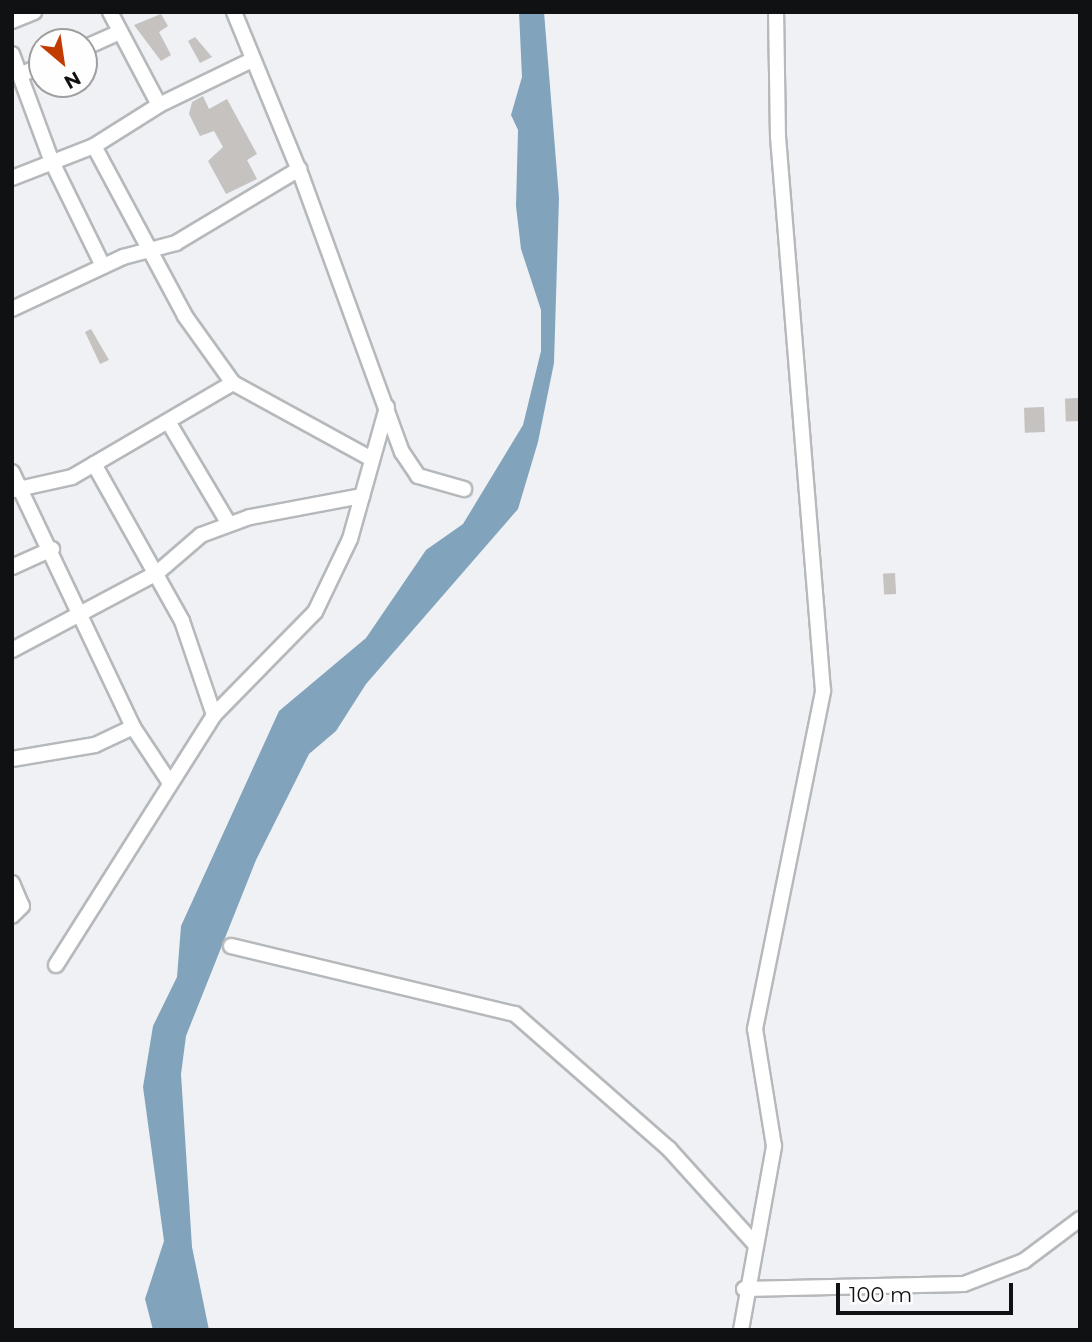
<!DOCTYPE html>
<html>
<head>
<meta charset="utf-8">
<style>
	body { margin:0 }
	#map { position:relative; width:1092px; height:1342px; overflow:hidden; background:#eff1f4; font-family:Montserrat,sans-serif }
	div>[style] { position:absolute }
	.water>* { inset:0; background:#82a3bc }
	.building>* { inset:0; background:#c5c2c0; transform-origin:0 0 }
	.roads { filter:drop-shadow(2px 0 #b6b9bb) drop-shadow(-2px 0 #b6b9bb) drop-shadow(0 2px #b6b9bb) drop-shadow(0 -2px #b6b9bb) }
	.minor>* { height:14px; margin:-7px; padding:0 7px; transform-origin:7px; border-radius:7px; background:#fff }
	span { translate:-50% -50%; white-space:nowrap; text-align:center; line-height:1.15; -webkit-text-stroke:5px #fefeff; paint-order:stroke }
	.frame { position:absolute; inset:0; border:14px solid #101112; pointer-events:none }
	.north { position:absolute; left:28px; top:28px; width:70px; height:70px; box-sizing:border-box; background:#fefeff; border:2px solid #9f9fa0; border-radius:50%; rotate:151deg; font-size:19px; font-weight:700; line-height:28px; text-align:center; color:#101112 }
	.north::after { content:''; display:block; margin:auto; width:24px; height:32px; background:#c23b00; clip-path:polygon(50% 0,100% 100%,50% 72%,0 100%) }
	.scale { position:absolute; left:836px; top:1283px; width:177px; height:32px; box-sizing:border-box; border:4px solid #101112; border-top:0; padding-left:9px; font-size:21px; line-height:24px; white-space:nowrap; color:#101112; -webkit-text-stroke:5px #fefeff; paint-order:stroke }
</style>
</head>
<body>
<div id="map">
	<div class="water">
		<i style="clip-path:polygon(519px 12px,544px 12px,559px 198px,554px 363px,538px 442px,518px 509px,366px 684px,336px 731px,309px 754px,256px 860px,186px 1036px,181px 1074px,192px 1247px,209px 1330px,153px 1330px,145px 1299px,164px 1241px,143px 1087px,153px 1026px,177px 977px,181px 926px,279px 711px,366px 638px,426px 550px,463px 524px,523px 425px,541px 351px,541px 310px,521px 249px,516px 206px,518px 130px,511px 115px,522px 77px)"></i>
	</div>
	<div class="building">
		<i style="clip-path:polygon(161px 14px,168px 26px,159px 32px,171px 55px,161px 61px,134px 25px)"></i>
		<i style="clip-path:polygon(195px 37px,212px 57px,200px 63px,188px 41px)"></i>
		<i style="clip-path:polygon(203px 96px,209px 109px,227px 99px,257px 154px,247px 160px,257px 179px,226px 194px,208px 161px,223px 147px,214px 131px,200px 136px,189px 114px,192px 102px)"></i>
		<i style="clip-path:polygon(91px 329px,109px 360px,100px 364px,85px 332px)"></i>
		<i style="left:1079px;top:398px;width:23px;height:14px;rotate:88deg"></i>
		<i style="left:1044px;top:407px;width:25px;height:20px;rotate:88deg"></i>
		<i style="left:895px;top:573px;width:21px;height:12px;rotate:87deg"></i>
	</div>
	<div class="roads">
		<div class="minor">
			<i style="left:110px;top:12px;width:105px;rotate:62.2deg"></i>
			<i style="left:234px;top:12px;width:176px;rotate:67.7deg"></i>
			<i style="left:301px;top:175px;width:295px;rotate:70deg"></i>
			<i style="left:402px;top:452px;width:29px;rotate:56deg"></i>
			<i style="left:418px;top:476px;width:48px;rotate:15.8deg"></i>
			<i style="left:12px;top:21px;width:24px;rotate:-22deg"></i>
			<i style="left:84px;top:48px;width:39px;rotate:-24deg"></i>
			<i style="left:12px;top:54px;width:115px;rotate:69.7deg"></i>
			<i style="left:52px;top:162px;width:116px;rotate:63.9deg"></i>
			<i style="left:20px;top:75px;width:24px;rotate:-24deg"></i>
			<i style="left:94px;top:146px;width:193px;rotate:61.8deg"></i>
			<i style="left:185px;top:316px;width:82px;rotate:54.4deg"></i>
			<i style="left:233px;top:383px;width:156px;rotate:28.7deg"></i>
			<i style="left:12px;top:178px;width:88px;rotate:-21.3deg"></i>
			<i style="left:94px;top:146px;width:77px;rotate:-32.2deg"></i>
			<i style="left:159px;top:105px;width:103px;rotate:-25.8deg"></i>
			<i style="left:12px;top:309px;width:123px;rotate:-25.1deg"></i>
			<i style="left:123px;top:257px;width:55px;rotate:-14.8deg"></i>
			<i style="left:176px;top:243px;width:144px;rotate:-31deg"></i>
			<i style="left:169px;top:423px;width:117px;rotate:59.3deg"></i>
			<i style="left:94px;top:464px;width:180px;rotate:60.7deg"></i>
			<i style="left:182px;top:621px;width:99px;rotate:71.2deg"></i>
			<i style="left:12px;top:472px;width:282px;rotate:64.6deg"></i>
			<i style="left:133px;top:727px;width:67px;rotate:56.5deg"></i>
			<i style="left:14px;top:490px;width:59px;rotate:-12.6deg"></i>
			<i style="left:72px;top:477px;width:186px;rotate:-30.3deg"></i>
			<i style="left:12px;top:567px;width:44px;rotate:-24.2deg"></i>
			<i style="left:12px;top:650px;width:164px;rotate:-28deg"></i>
			<i style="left:157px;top:573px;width:58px;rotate:-40.8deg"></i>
			<i style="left:201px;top:535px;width:52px;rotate:-20.2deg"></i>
			<i style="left:250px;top:517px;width:114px;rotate:-10.6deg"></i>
			<i style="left:12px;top:759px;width:84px;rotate:-9.6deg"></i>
			<i style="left:95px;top:745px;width:42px;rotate:-25.3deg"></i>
			<i style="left:12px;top:883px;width:25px;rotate:67deg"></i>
			<i style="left:22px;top:906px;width:14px;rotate:135deg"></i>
			<i style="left:231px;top:946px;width:292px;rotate:13.5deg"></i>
			<i style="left:515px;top:1014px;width:205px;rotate:41.2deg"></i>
			<i style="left:669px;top:1149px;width:127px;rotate:47.9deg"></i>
			<i style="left:56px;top:965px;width:296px;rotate:-57.7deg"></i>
			<i style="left:214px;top:715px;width:144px;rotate:-45.6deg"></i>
			<i style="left:315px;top:612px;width:81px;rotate:-64.4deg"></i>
			<i style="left:350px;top:539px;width:137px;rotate:-74.3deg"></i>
			<i style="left:744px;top:1289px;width:220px;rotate:-1.3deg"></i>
			<i style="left:964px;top:1284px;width:64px;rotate:-21deg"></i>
			<i style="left:1024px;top:1261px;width:70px;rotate:-36.9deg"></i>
			<i style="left:741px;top:1330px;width:187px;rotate:-79.8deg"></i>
			<i style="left:774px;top:1146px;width:119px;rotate:-99.2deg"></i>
			<i style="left:755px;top:1029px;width:345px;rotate:-78.6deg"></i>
			<i style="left:823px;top:691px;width:556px;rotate:-94.64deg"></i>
			<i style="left:778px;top:137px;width:125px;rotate:-90.9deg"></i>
		</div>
	</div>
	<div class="frame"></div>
	<div class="north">N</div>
	<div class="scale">100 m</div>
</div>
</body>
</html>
